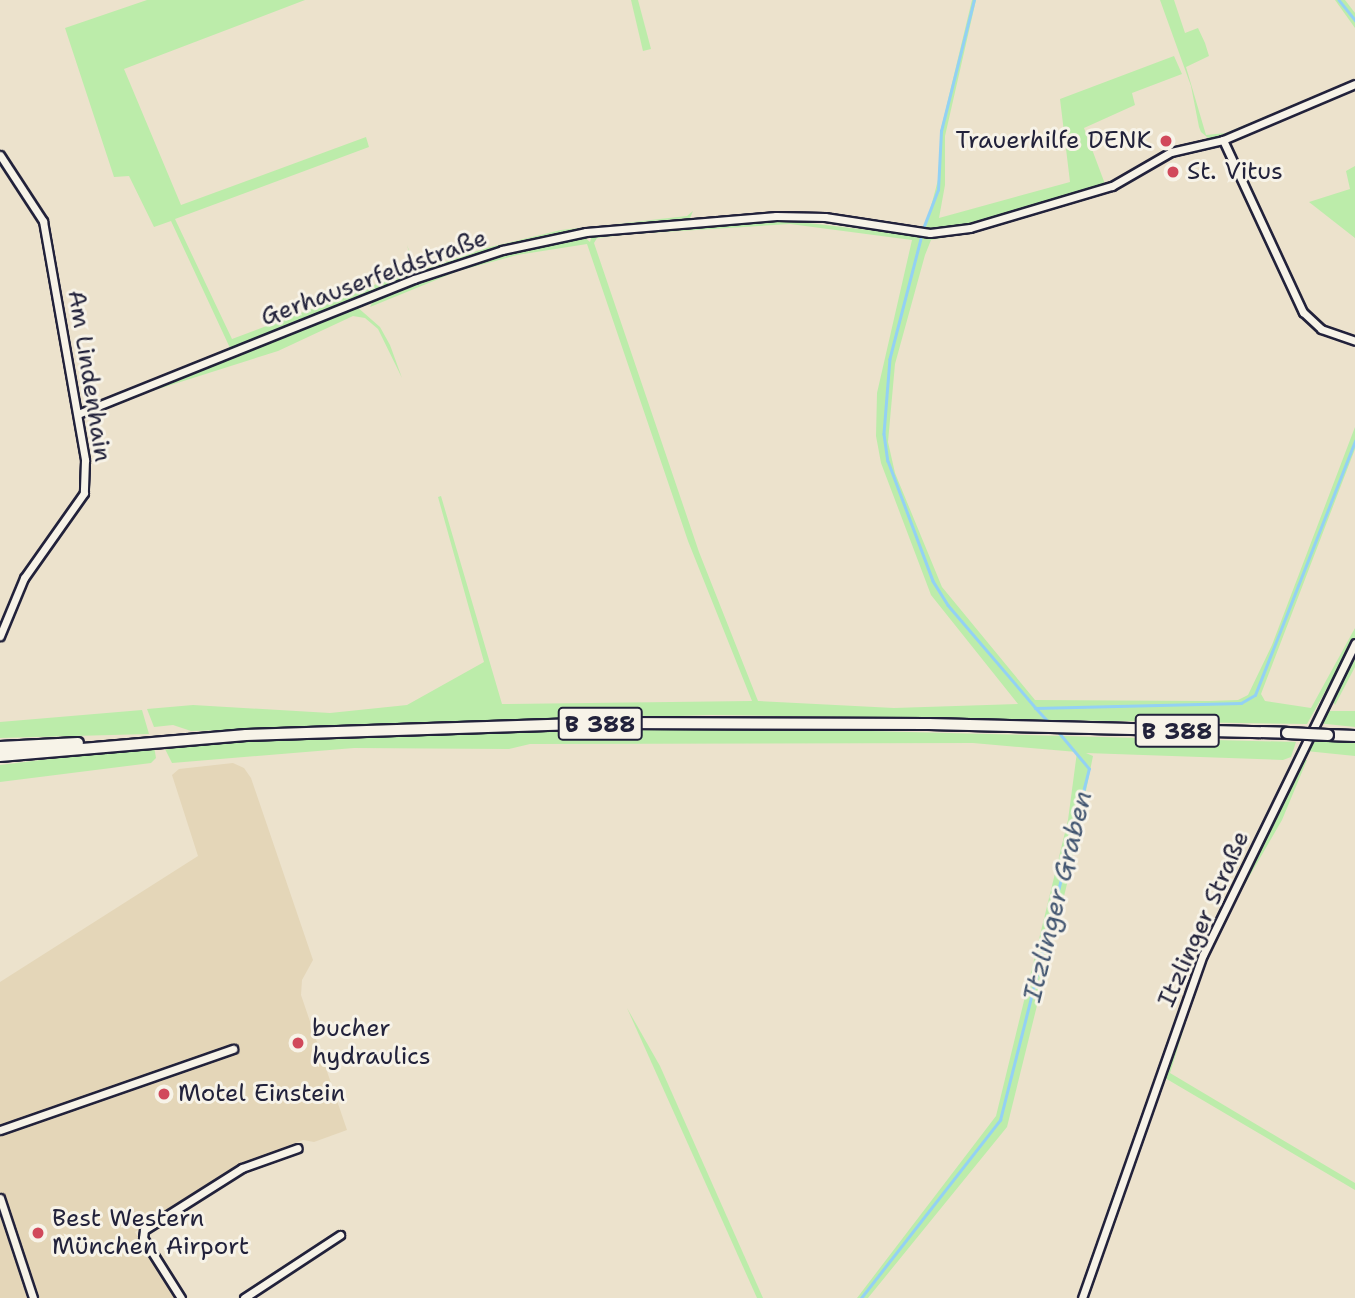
<!DOCTYPE html>
<html>
<head>
<meta charset="utf-8">
<style>
	body { margin:0 }
	#map { position:relative; width:1355px; height:1298px; overflow:hidden; background:#ece2cc; font-family:"Shantell Sans",sans-serif }
	div>[style] { position:absolute }
	.built>* { inset:0; background:#e4d6b8 }
	.green>* { inset:0; background:#bcecaa }
	.stream>* { height:2.5px; margin:-1.25px; padding:0 1.25px; transform-origin:1.25px; border-radius:1.25px; background:#93d1f4 }
	.roads { filter:drop-shadow(2px 0 #22223b) drop-shadow(-2px 0 #22223b) drop-shadow(0 2px #22223b) drop-shadow(0 -2px #22223b) }
	.minor>* { height:7px; margin:-3.5px; padding:0 3.5px; transform-origin:3.5px; border-radius:3.5px; background:#f7f3e8 }
	.primary>* { height:10px; margin:-5px; padding:0 5px; transform-origin:5px; border-radius:5px; background:#f7f3e8 }
	.bridges { filter:drop-shadow(2px 0 #22223b) drop-shadow(-2px 0 #22223b) drop-shadow(0 2px #22223b) drop-shadow(0 -2px #22223b) }
	.primary-bridge>* { height:10px; margin:-5px; padding:0 5px; transform-origin:5px; border-radius:5px; background:#f7f3e8 }
	.dots>* { width:19px; height:19px; translate:-50% -50%; box-sizing:border-box; border:4px solid #f7f3e8; border-radius:50% }
	span { translate:-50% -50%; white-space:nowrap; text-align:center; line-height:1.15; -webkit-text-stroke:6px #f7f3e8; paint-order:stroke }
	.shield-label span { padding:2px 5px; background:#f7f3e8; border:2px solid; border-radius:5px; -webkit-text-stroke-width:0 }
	.shield-label { font-size:23px; color:#22223b; font-weight:700 }
	.poi-label { font-size:24px; color:#22223b }
	.right { translate:-100% -50%; text-align:right }
	.left { translate:0 -50%; text-align:left }
	.street-label { font-size:24px; color:#22223b }
	.water-label { font-size:26px; color:#445772; font-style:italic }
</style>
</head>
<body>
<div id="map">
	<div class="built">
		<i style="clip-path:polygon(233px 763px,244px 768px,251px 778px,313px 960px,302px 980px,301px 995px,347px 1130px,314px 1142px,303px 1140px,242px 1164px,135px 1232px,175px 1298px,0 1298px,0 982px,198px 856px,172px 775px,179px 769px)"></i>
	</div>
	<div class="green">
		<i style="clip-path:polygon(147px 0,305px 0,124px 69px,181px 205px,366px 137px,369px 147px,175px 219px,232px 339px,406px 273px,407px 260px,408px 278px,230px 348px,171px 221px,154px 227px,129px 176px,114px 177px,65px 28px)"></i>
		<i style="clip-path:polygon(631px 0,638px 0,651px 49px,643px 51px)"></i>
		<i style="clip-path:polygon(972px 0,976px 0,945px 136px,945px 185px,939px 218px,1070px 182px,1060px 99px,1174px 56px,1182px 74px,1132px 93px,1135px 105px,1084px 128px,1105px 184px,972px 224px,925px 229px,938px 180px,941px 129px)"></i>
		<i style="clip-path:polygon(1160px 0,1174px 0,1185px 33px,1198px 28px,1205px 43px,1209px 56px,1186px 67px,1206px 135px,1226px 133px,1355px 79px,1255px 123px,1210px 139px,1208px 138px,1201px 132px,1199px 127px,1191px 86px)"></i>
		<i style="clip-path:polygon(1335px 0,1345px 0,1355px 13px,1355px 28px)"></i>
		<i style="clip-path:polygon(1355px 166px,1355px 238px,1309px 202px,1350px 189px,1346px 171px)"></i>
		<i style="clip-path:polygon(693px 211px,690px 218px,604px 225px,531px 239px,415px 274px,407px 245px,417px 272px,486px 248px,561px 230px,687px 216px)"></i>
		<i style="clip-path:polygon(evenodd,783px 220px,919px 236px,958px 235px,931px 240px,925px 255px,895px 364px,888px 442px,895px 473px,942px 587px,1035px 700px,1209px 701px,1238px 700px,1248px 695px,1272px 645px,1355px 427px,1355px 449px,1261px 694px,1265px 701px,1311px 708px,1355px 628px,1355px 638px,1307px 724px,711px 715px,191px 731px,173px 725px,154px 727px,147px 709px,193px 705px,330px 713px,407px 705px,484px 662px,438px 497px,441px 496px,502px 704px,752px 701px,688px 541px,587px 244px,517px 255px,458px 271px,370px 307px,374px 299px,439px 274px,546px 244px,584px 237px,590px 242px,592px 235px,614px 232px,783px 220px,790px 224px,912px 240px,877px 393px,876px 436px,881px 463px,931px 595px,1018px 704px,894px 708px,758px 701px,699px 552px,594px 243px,597px 238px,633px 234px,790px 224px)"></i>
		<i style="clip-path:polygon(356px 306px,380px 327px,390px 345px,402px 378px,378px 329px,365px 318px,353px 316px,278px 351px,111px 404px)"></i>
		<i style="clip-path:polygon(1355px 649px,1355px 667px,1335px 705px,1331px 697px)"></i>
		<i style="clip-path:polygon(142px 710px,149px 734px,0 738px,0 722px)"></i>
		<i style="clip-path:polygon(1324px 711px,1355px 711px,1355px 727px,1317px 723px)"></i>
		<i style="clip-path:polygon(713px 727px,1296px 742px,1291px 757px,1283px 760px,1086px 753px,1093px 756px,1068px 880px,1007px 1127px,868px 1298px,857px 1298px,996px 1116px,1068px 820px,1077px 752px,973px 743px,530px 744px,509px 749px,354px 748px,172px 763px,163px 745px,514px 730px)"></i>
		<i style="clip-path:polygon(1355px 741px,1355px 756px,1306px 751px,1309px 742px)"></i>
		<i style="clip-path:polygon(154px 746px,156px 758px,151px 763px,0 782px,0 765px)"></i>
		<i style="clip-path:polygon(1307px 760px,1282px 820px,1230px 910px,1201px 973px,1170px 1073px,1355px 1183px,1355px 1190px,1165px 1078px,1200px 971px,1217px 932px,1300px 761px)"></i>
		<i style="clip-path:polygon(627px 1008px,660px 1066px,763px 1298px,757px 1298px)"></i>
	</div>
	<div class="stream">
		<i style="left:1339px;top:0;width:26px;rotate:51deg"></i>
		<i style="left:924px;top:226px;width:39px;rotate:-69deg"></i>
		<i style="left:938px;top:190px;width:59px;rotate:-87.1deg"></i>
		<i style="left:941px;top:131px;width:135px;rotate:-75.9deg"></i>
		<i style="left:921px;top:239px;width:124px;rotate:104.5deg"></i>
		<i style="left:890px;top:359px;width:75px;rotate:94.6deg"></i>
		<i style="left:884px;top:434px;width:27px;rotate:82deg"></i>
		<i style="left:888px;top:461px;width:128px;rotate:69.4deg"></i>
		<i style="left:933px;top:581px;width:28px;rotate:58deg"></i>
		<i style="left:948px;top:605px;width:134px;rotate:49.5deg"></i>
		<i style="left:1048px;top:722px;width:19px;rotate:-133deg"></i>
		<i style="left:1035px;top:708px;width:206px;rotate:-1.4deg"></i>
		<i style="left:1241px;top:703px;width:16px;rotate:-30deg"></i>
		<i style="left:1255px;top:695px;width:273px;rotate:-68.5deg"></i>
		<i style="left:861px;top:1298px;width:226px;rotate:-52deg"></i>
		<i style="left:1000px;top:1120px;width:362px;rotate:-75.8deg"></i>
		<i style="left:1089px;top:769px;width:48px;rotate:-130deg"></i>
	</div>
	<div class="roads">
		<div class="minor">
			<i style="left:1223px;top:140px;width:190px;rotate:65.1deg"></i>
			<i style="left:1303px;top:312px;width:25px;rotate:43deg"></i>
			<i style="left:1321px;top:329px;width:36px;rotate:19deg"></i>
			<i style="left:0;top:155px;width:79px;rotate:56.9deg"></i>
			<i style="left:43px;top:221px;width:243px;rotate:80deg"></i>
			<i style="left:85px;top:460px;width:33px;rotate:92deg"></i>
			<i style="left:84px;top:493px;width:104px;rotate:125.2deg"></i>
			<i style="left:24px;top:578px;width:63px;rotate:112.5deg"></i>
			<i style="left:78px;top:414px;width:362px;rotate:-21.9deg"></i>
			<i style="left:414px;top:279px;width:93px;rotate:-18.2deg"></i>
			<i style="left:502px;top:250px;width:86px;rotate:-12.1deg"></i>
			<i style="left:586px;top:232px;width:191px;rotate:-4.8deg"></i>
			<i style="left:776px;top:216px;width:49px;rotate:1.2deg"></i>
			<i style="left:825px;top:217px;width:106px;rotate:8.7deg"></i>
			<i style="left:930px;top:233px;width:40px;rotate:-7.1deg"></i>
			<i style="left:970px;top:228px;width:148px;rotate:-16.5deg"></i>
			<i style="left:1112px;top:186px;width:68px;rotate:-30deg"></i>
			<i style="left:1171px;top:152px;width:53px;rotate:-13deg"></i>
			<i style="left:1223px;top:140px;width:143px;rotate:-23deg"></i>
			<i style="left:0;top:1130px;width:247px;rotate:-19.2deg"></i>
			<i style="left:0;top:1198px;width:105px;rotate:71.7deg"></i>
			<i style="left:181px;top:1298px;width:71px;rotate:-122.3deg"></i>
			<i style="left:143px;top:1238px;width:8px;rotate:-83deg"></i>
			<i style="left:144px;top:1230px;width:116px;rotate:-32.3deg"></i>
			<i style="left:242px;top:1168px;width:59px;rotate:-19.7deg"></i>
			<i style="left:244px;top:1298px;width:115px;rotate:-33.3deg"></i>
			<i style="left:1082px;top:1298px;width:364px;rotate:-70.6deg"></i>
			<i style="left:1203px;top:955px;width:347px;rotate:-64deg"></i>
		</div>
		<div class="primary">
			<i style="left:1328px;top:735px;width:27px;rotate:2deg"></i>
			<i style="left:0;top:747px;width:78px;rotate:-2.9deg"></i>
			<i style="left:0;top:756px;width:247px;rotate:-4.9deg"></i>
			<i style="left:246px;top:735px;width:370px;rotate:-1.9deg"></i>
			<i style="left:616px;top:723px;width:313px;rotate:0.2deg"></i>
			<i style="left:929px;top:724px;width:358px;rotate:1.4deg"></i>
		</div>
	</div>
	<div class="bridges">
		<div class="primary-bridge">
			<i style="left:1287px;top:733px;width:41px;rotate:2.8deg"></i>
		</div>
	</div>
	<div class="dots">
		<i style="left:1166px;top:141px;background:#d1495b"></i>
		<i style="left:1173px;top:172px;background:#d1495b"></i>
		<i style="left:298px;top:1043px;background:#d1495b"></i>
		<i style="left:164px;top:1094px;background:#d1495b"></i>
		<i style="left:38px;top:1233px;background:#d1495b"></i>
	</div>
	<div class="shield-label">
		<span style="left:600px;top:724px">B 388</span>
		<span style="left:1177px;top:731px">B 388</span>
	</div>
	<div class="poi-label">
		<span class="right" style="left:1152px;top:141px">Trauerhilfe DENK</span>
		<span class="left" style="left:1187px;top:172px">St. Vitus</span>
		<span class="left" style="left:312px;top:1043px">bucher<br>hydraulics</span>
		<span class="left" style="left:178px;top:1094px">Motel Einstein</span>
		<span class="left" style="left:52px;top:1233px">Best Western<br>München Airport</span>
	</div>
	<div class="street-label">
		<span style="left:374px;top:278px;rotate:-20deg">Gerhauserfeldstraße</span>
		<span style="left:89px;top:376px;rotate:81deg">Am Lindenhain</span>
		<span style="left:1204px;top:919px;rotate:-66deg">Itzlinger Straße</span>
	</div>
	<div class="water-label">
		<span style="left:1057px;top:896px;rotate:-76deg">Itzlinger Graben</span>
	</div>
</div>
</body>
</html>
